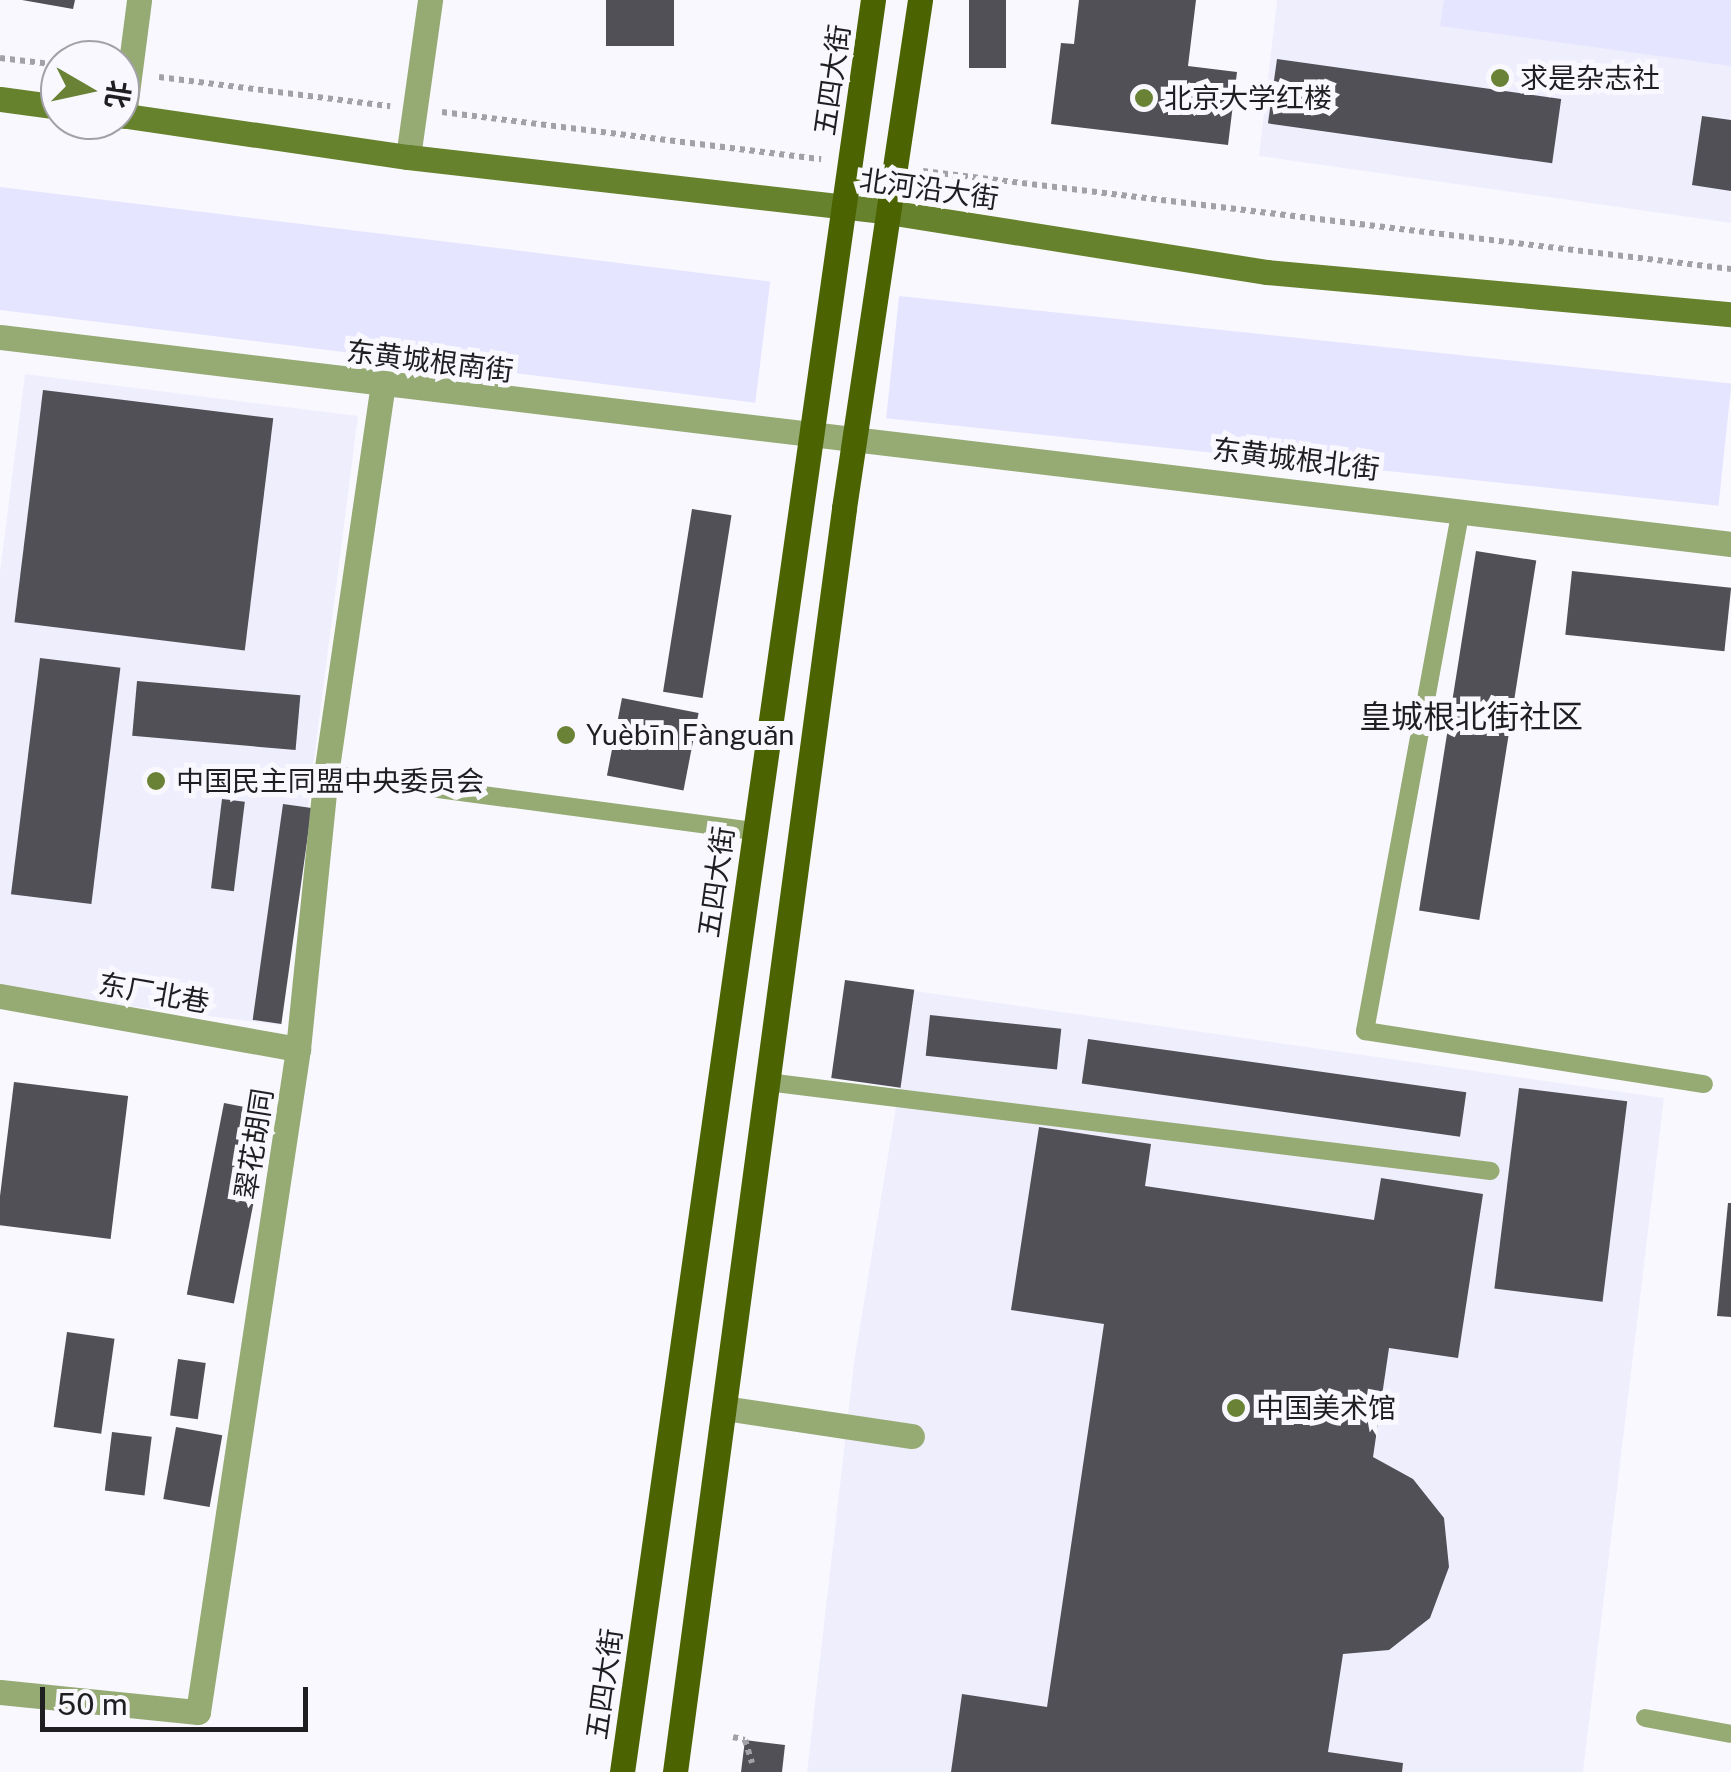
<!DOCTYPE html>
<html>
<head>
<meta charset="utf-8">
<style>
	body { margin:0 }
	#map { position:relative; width:1731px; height:1772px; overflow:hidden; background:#f9f8ff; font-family:"Public Sans","Noto Sans SC",sans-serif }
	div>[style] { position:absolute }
	.built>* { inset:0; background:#efeefd }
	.green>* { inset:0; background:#e6e5ff; transform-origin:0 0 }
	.building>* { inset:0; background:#515057; transform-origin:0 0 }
	.path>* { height:6px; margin-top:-3px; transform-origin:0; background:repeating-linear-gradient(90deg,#a2a1a7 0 5px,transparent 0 10px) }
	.lane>* { height:18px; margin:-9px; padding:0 9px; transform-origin:9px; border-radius:9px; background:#96aa74 }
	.street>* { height:25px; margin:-12.5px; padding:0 12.5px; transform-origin:12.5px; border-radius:12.5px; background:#96aa74 }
	.secondary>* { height:25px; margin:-12.5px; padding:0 12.5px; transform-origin:12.5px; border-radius:12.5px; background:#67822c }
	.primary>* { height:25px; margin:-12.5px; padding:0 12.5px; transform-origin:12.5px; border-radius:12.5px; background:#4b6300 }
	.dots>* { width:28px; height:28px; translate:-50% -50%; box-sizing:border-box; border:5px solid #f9f8ff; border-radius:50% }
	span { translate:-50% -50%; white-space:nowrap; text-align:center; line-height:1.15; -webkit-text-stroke:10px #f9f8ff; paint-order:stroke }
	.poi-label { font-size:28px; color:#1f1f22 }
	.left { translate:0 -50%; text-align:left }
	.street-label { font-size:28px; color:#1f1f22 }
	.quarter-label { font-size:32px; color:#1f1f22 }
	.north { position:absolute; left:40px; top:40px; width:100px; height:100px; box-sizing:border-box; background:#f9f8ff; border:2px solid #a2a1a7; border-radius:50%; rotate:99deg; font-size:28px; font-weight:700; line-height:40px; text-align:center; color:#1f1f22 }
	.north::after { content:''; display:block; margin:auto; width:35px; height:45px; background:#698235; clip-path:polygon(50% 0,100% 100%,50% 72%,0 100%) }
	.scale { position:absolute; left:40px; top:1687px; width:268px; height:45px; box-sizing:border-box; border:5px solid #1f1f22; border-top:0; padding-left:12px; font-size:30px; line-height:35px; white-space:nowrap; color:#1f1f22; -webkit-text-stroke:8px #f9f8ff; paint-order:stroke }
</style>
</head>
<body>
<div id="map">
	<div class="built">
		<i style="clip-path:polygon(1277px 0,1731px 0,1731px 223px,1259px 156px)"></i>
		<i style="clip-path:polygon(25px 374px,358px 416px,280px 1025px,0 990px,0 572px)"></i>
		<i style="clip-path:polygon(915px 991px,1664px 1098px,1583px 1772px,807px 1772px,854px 1363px)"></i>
	</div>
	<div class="green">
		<i style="clip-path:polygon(1444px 0,1731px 0,1731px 66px,1440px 26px)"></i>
		<i style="left:0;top:187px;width:776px;height:122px;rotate:7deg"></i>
		<i style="left:899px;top:296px;width:837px;height:123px;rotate:6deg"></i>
	</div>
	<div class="building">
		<i style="clip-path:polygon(22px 0,75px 0,73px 9px)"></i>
		<i style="left:606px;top:0;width:68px;height:46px"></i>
		<i style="left:969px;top:0;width:37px;height:68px"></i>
		<i style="clip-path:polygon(1079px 0,1196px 0,1188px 66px,1237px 72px,1228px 145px,1051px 124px,1061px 43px,1074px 44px)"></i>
		<i style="left:1277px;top:59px;width:287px;height:65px;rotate:8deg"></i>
		<i style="clip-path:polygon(1702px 116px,1731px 120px,1731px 191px,1692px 185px)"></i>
		<i style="left:43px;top:390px;width:232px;height:234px;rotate:7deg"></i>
		<i style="left:692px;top:509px;width:40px;height:185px;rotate:9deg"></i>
		<i style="left:1476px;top:551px;width:61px;height:364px;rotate:9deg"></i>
		<i style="left:1572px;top:571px;width:160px;height:64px;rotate:6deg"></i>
		<i style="left:40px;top:658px;width:81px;height:238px;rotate:7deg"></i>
		<i style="left:137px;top:681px;width:164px;height:55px;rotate:5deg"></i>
		<i style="left:622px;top:698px;width:78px;height:79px;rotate:11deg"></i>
		<i style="left:222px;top:799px;width:23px;height:90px;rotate:7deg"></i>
		<i style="left:283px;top:804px;width:29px;height:218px;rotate:8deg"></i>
		<i style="left:845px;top:980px;width:70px;height:99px;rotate:8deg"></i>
		<i style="left:930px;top:1015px;width:132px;height:41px;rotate:6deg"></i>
		<i style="left:1088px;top:1039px;width:382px;height:45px;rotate:8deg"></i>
		<i style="left:14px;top:1082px;width:115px;height:144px;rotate:7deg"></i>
		<i style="left:1519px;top:1088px;width:109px;height:202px;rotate:7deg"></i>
		<i style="left:224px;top:1103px;width:48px;height:195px;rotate:11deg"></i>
		<i style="clip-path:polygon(1039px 1127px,1151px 1144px,1145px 1186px,1374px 1220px,1381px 1178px,1483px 1194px,1458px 1358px,1389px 1348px,1373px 1457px,1413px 1479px,1444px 1518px,1449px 1567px,1430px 1618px,1389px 1650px,1343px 1654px,1328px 1752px,1403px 1763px,1402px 1772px,951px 1772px,962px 1694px,1047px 1707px,1104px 1324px,1011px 1310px)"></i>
		<i style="clip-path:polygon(1728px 1203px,1731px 1203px,1731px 1317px,1717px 1316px)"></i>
		<i style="left:67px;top:1332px;width:48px;height:96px;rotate:8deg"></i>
		<i style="left:178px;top:1359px;width:28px;height:57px;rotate:8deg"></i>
		<i style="left:176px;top:1427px;width:47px;height:73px;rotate:10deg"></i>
		<i style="left:112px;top:1432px;width:40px;height:59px;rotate:7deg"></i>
		<i style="clip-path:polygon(745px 1740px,785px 1745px,782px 1772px,741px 1772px)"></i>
	</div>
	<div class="path">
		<i style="left:0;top:58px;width:60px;rotate:6.7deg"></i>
		<i style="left:159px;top:77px;width:233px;rotate:7.2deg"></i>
		<i style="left:442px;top:112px;width:382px;rotate:7.1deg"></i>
		<i style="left:923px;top:171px;width:814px;rotate:6.92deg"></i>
		<i style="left:733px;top:1737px;width:12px;rotate:14deg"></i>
		<i style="left:745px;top:1740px;width:24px;rotate:73deg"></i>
	</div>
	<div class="lane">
		<i style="left:1461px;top:509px;width:531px;rotate:100.42deg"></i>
		<i style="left:1365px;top:1031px;width:343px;rotate:8.9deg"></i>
		<i style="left:326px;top:774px;width:431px;rotate:7.6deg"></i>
		<i style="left:767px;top:1082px;width:729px;rotate:7.01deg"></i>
		<i style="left:1645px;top:1718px;width:87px;rotate:10.5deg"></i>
	</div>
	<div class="street">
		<i style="left:124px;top:116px;width:117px;rotate:-82.6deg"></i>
		<i style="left:408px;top:157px;width:159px;rotate:-82deg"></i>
		<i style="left:0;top:337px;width:1743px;rotate:6.82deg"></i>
		<i style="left:0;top:996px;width:303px;rotate:10.1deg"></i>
		<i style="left:724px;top:1408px;width:190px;rotate:8.5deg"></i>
		<i style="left:0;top:1692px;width:199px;rotate:5.8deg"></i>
		<i style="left:198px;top:1712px;width:670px;rotate:-81.42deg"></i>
		<i style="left:298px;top:1049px;width:276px;rotate:-84.2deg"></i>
		<i style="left:326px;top:774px;width:393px;rotate:-81.7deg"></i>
	</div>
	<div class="secondary">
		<i style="left:0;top:99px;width:61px;rotate:7.6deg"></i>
		<i style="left:120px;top:115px;width:291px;rotate:8.3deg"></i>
		<i style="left:408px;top:157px;width:483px;rotate:6.5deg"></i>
		<i style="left:888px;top:212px;width:384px;rotate:9deg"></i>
		<i style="left:1267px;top:272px;width:466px;rotate:5.2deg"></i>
	</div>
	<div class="primary">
		<i style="left:622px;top:1772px;width:1790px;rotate:-81.94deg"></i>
		<i style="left:675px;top:1772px;width:1275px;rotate:-82.38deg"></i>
		<i style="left:844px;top:508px;width:514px;rotate:-81.49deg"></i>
	</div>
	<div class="dots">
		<i style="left:1500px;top:78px;background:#698235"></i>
		<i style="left:1144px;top:98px;background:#698235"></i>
		<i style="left:566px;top:735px;background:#698235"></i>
		<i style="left:156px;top:781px;background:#698235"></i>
		<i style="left:1236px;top:1408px;background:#698235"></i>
	</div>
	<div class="poi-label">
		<span class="left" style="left:1520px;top:78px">求是杂志社</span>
		<span class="left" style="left:1164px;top:98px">北京大学红楼</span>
		<span class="left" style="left:586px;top:735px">Yuèbīn Fànguǎn</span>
		<span class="left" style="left:176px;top:781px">中国民主同盟中央委员会</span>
		<span class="left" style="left:1256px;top:1408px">中国美术馆</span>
	</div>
	<div class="street-label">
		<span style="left:832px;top:80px;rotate:-82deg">五四大街</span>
		<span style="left:929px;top:189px;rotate:8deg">北河沿大街</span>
		<span style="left:430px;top:361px;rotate:7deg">东黄城根南街</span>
		<span style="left:1296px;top:459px;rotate:7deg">东黄城根北街</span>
		<span style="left:716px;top:882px;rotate:-82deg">五四大街</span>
		<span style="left:154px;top:993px;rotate:10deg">东厂北巷</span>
		<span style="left:254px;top:1144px;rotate:-81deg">翠花胡同</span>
		<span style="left:604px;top:1684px;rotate:-82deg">五四大街</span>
	</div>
	<div class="quarter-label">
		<span style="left:1471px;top:717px">皇城根北街社区</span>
	</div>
	<div class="north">北</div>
	<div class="scale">50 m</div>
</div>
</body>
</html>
